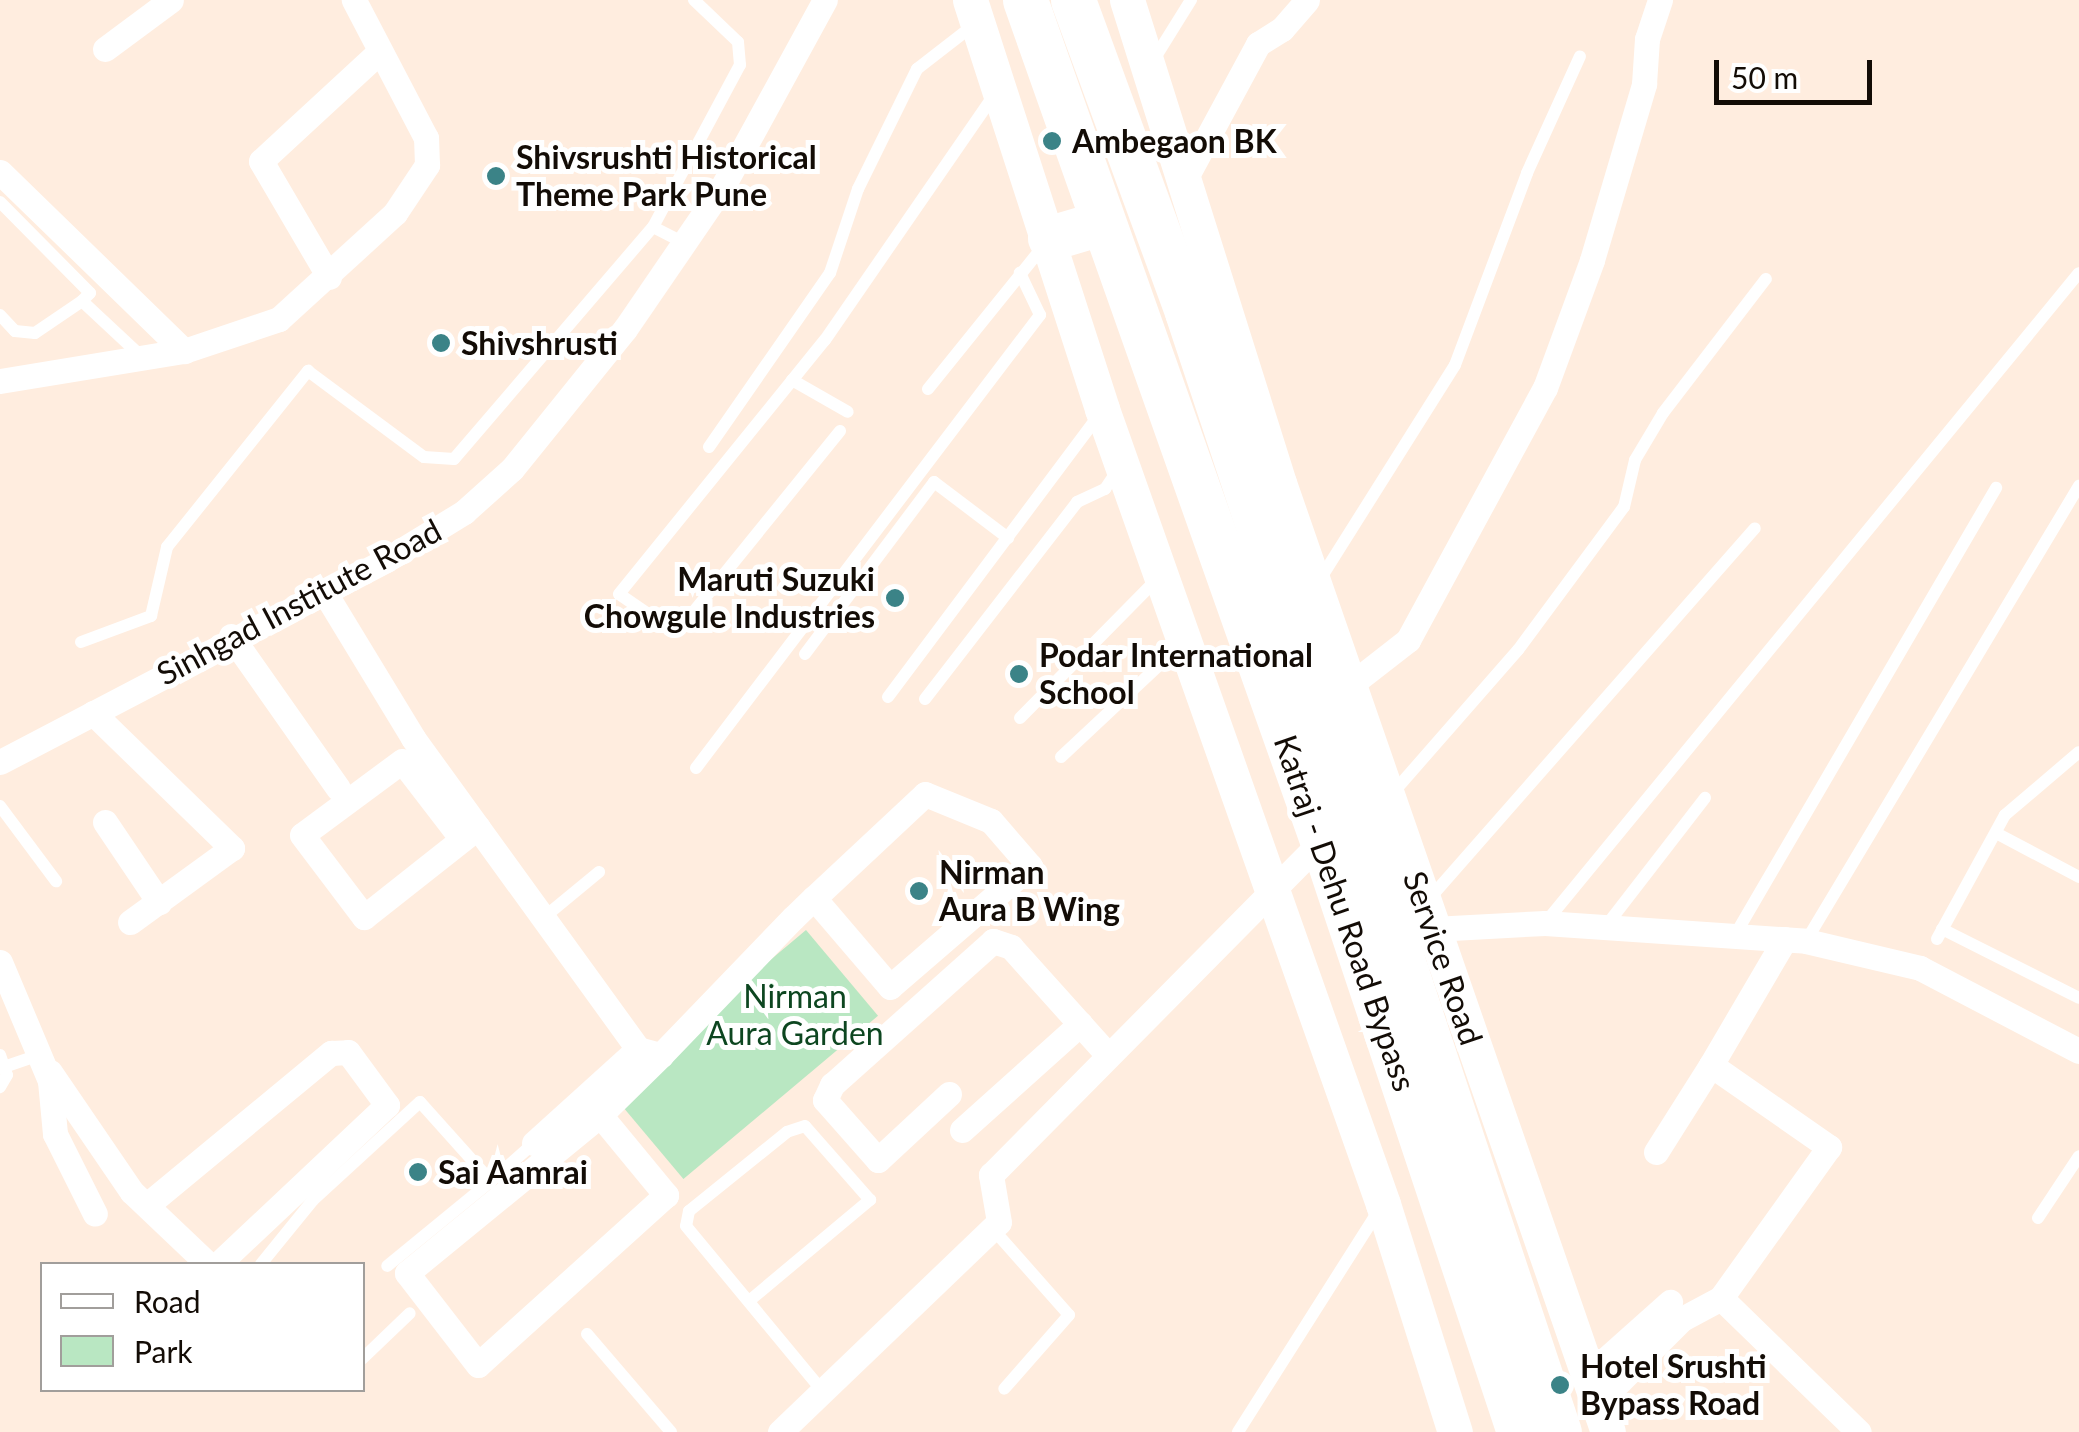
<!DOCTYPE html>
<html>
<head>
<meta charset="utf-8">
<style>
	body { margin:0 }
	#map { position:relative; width:2079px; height:1432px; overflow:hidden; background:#ffeddf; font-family:Lato,sans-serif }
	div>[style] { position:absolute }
	.green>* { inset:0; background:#b9e7c2; transform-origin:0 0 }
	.lane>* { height:12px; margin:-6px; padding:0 6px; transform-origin:6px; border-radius:6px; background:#fff }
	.street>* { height:25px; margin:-12.5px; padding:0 12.5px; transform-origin:12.5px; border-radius:12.5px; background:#fff }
	.secondary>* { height:35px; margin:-17.5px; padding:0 17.5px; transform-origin:17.5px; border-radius:17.5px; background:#fff }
	.highway>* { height:45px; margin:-22.5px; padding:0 22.5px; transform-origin:22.5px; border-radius:22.5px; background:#fff }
	.dots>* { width:28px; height:28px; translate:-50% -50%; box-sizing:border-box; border:5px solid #fff; border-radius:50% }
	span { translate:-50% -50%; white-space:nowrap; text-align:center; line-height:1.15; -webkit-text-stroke:10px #fff; paint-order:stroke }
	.poi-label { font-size:32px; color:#130c06; font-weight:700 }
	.left { translate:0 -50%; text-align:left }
	.right { translate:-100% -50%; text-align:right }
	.street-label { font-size:32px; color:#130c06 }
	.park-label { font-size:32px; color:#0d4620 }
	.legend { position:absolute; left:40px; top:1262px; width:325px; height:130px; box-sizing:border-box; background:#fff; border:2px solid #a19e9b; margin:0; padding:12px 18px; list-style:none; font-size:30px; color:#130c06 }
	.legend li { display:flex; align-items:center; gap:20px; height:50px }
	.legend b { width:50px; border:2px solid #a19e9b }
	.scale { position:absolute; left:1714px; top:60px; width:158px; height:45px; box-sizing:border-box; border:5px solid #130c06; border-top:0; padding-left:12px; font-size:30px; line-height:35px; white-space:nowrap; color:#130c06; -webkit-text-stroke:8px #fff; paint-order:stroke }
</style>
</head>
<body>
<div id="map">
	<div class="green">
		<i style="left:806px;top:930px;width:112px;height:254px;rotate:50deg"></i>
	</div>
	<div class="lane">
		<i style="left:1153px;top:61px;width:72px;rotate:-58.1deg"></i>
		<i style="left:0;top:202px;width:128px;rotate:45.3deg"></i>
		<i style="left:90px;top:293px;width:11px;rotate:135deg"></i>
		<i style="left:653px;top:227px;width:184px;rotate:-61.8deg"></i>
		<i style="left:740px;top:65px;width:23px;rotate:-95deg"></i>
		<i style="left:738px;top:42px;width:61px;rotate:-136.3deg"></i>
		<i style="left:0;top:315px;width:22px;rotate:47deg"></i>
		<i style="left:15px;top:331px;width:20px;rotate:6deg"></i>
		<i style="left:35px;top:333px;width:57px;rotate:-34.2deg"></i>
		<i style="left:82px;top:301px;width:81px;rotate:43deg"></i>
		<i style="left:792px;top:380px;width:64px;rotate:29.7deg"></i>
		<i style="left:928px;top:389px;width:186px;rotate:-51.1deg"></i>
		<i style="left:840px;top:431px;width:251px;rotate:129deg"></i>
		<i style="left:682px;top:626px;width:10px;rotate:151deg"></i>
		<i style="left:673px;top:631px;width:65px;rotate:-145.6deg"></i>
		<i style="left:619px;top:594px;width:327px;rotate:-51deg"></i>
		<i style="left:825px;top:340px;width:301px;rotate:-55.4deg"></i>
		<i style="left:709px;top:447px;width:212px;rotate:-55.2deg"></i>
		<i style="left:830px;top:273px;width:89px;rotate:-71.6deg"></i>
		<i style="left:858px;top:189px;width:134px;rotate:-63.8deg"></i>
		<i style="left:917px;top:69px;width:73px;rotate:-37.8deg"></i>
		<i style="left:1319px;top:581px;width:255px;rotate:-57.8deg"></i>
		<i style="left:1455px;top:365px;width:205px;rotate:-69.4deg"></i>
		<i style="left:1527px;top:173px;width:128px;rotate:-65.6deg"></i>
		<i style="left:81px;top:642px;width:75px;rotate:-20.4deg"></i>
		<i style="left:151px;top:616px;width:71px;rotate:-76.9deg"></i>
		<i style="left:167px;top:547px;width:226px;rotate:-51.3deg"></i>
		<i style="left:308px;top:371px;width:144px;rotate:36.6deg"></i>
		<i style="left:424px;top:457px;width:30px;rotate:4deg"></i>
		<i style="left:454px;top:459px;width:306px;rotate:-49.4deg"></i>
		<i style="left:653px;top:227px;width:36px;rotate:27deg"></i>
		<i style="left:805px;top:654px;width:215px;rotate:-53.1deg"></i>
		<i style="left:934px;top:482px;width:93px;rotate:37.1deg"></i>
		<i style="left:888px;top:697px;width:352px;rotate:-53.2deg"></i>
		<i style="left:925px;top:699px;width:249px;rotate:-52.3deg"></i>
		<i style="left:1077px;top:502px;width:31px;rotate:-25deg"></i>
		<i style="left:1105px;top:489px;width:23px;rotate:-56deg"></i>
		<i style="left:1020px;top:718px;width:197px;rotate:-45.4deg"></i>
		<i style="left:1061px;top:757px;width:167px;rotate:-43.1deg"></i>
		<i style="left:696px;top:768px;width:569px;rotate:-52.79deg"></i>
		<i style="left:1040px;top:315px;width:47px;rotate:-115.5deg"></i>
		<i style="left:1391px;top:795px;width:193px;rotate:-48.8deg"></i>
		<i style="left:1518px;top:650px;width:178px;rotate:-53.5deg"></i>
		<i style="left:1624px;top:507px;width:48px;rotate:-76.8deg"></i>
		<i style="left:1635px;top:460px;width:55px;rotate:-59.2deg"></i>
		<i style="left:1663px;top:413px;width:169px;rotate:-52.5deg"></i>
		<i style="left:0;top:806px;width:94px;rotate:53.3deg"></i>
		<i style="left:1996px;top:833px;width:94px;rotate:27.9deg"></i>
		<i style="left:1430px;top:898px;width:492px;rotate:-48.7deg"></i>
		<i style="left:542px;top:919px;width:74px;rotate:-39.5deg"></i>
		<i style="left:1545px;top:923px;width:841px;rotate:-50.6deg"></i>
		<i style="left:1606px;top:926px;width:162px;rotate:-52.3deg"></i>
		<i style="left:1942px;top:929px;width:153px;rotate:26.7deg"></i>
		<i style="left:1735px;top:935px;width:518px;rotate:-59.72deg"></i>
		<i style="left:1937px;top:939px;width:141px;rotate:-61.3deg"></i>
		<i style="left:2005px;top:815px;width:97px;rotate:-40.4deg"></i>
		<i style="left:1806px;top:941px;width:531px;rotate:-59.04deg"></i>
		<i style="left:0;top:1055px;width:21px;rotate:71deg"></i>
		<i style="left:7px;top:1075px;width:14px;rotate:120deg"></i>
		<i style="left:4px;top:1067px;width:37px;rotate:-19deg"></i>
		<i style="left:491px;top:1181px;width:57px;rotate:-41.5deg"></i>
		<i style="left:2038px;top:1218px;width:74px;rotate:-56.5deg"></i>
		<i style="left:992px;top:1228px;width:116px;rotate:48.5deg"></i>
		<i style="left:1069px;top:1315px;width:98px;rotate:131.3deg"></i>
		<i style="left:261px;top:1264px;width:82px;rotate:-50.9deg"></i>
		<i style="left:313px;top:1200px;width:145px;rotate:-42.5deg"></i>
		<i style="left:420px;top:1102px;width:106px;rotate:48.1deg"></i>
		<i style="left:491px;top:1181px;width:134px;rotate:140.7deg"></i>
		<i style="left:749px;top:1301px;width:158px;rotate:-39.9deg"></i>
		<i style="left:870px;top:1200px;width:98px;rotate:-131.3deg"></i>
		<i style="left:805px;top:1126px;width:19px;rotate:162deg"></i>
		<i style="left:787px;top:1132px;width:126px;rotate:141.1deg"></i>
		<i style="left:689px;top:1211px;width:15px;rotate:101deg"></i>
		<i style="left:686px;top:1226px;width:212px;rotate:50.4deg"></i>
		<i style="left:587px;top:1334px;width:129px;rotate:49.4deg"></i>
		<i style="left:362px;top:1359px;width:66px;rotate:-43.8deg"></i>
		<i style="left:1238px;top:1432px;width:263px;rotate:-57.6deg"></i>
	</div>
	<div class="street">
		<i style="left:105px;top:49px;width:82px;rotate:-36.6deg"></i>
		<i style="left:0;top:172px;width:257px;rotate:44.2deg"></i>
		<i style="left:1184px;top:181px;width:156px;rotate:-61.6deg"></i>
		<i style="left:1258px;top:44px;width:28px;rotate:-32deg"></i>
		<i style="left:1282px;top:29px;width:38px;rotate:-49deg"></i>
		<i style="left:329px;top:277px;width:134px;rotate:-120.4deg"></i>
		<i style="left:261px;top:161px;width:162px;rotate:-42.7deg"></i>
		<i style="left:0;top:381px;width:186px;rotate:-9.3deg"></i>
		<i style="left:184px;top:351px;width:100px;rotate:-18.6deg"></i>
		<i style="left:279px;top:319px;width:157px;rotate:-42.4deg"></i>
		<i style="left:395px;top:213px;width:58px;rotate:-56.3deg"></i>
		<i style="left:427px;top:165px;width:27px;rotate:-92deg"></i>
		<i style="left:426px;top:138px;width:156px;rotate:-117.6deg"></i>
		<i style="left:325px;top:593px;width:170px;rotate:58.7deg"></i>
		<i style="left:413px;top:738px;width:384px;rotate:54.1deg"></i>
		<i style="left:231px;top:636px;width:186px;rotate:54.9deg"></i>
		<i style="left:1349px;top:686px;width:75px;rotate:-37.9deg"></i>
		<i style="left:1408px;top:640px;width:287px;rotate:-61.5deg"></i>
		<i style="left:1545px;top:388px;width:136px;rotate:-69.8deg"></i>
		<i style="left:1592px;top:260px;width:184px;rotate:-73.5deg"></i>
		<i style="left:1644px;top:84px;width:45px;rotate:-86.2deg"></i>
		<i style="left:1647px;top:39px;width:41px;rotate:-71.6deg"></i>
		<i style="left:93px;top:713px;width:194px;rotate:44.2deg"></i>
		<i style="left:232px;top:848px;width:126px;rotate:144deg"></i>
		<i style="left:0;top:762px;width:436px;rotate:-27.6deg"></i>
		<i style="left:386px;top:560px;width:92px;rotate:-31.6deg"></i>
		<i style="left:464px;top:512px;width:64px;rotate:-41.9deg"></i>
		<i style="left:512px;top:469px;width:180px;rotate:-51.1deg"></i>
		<i style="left:625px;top:329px;width:173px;rotate:-55.6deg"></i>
		<i style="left:723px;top:186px;width:212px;rotate:-61.3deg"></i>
		<i style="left:105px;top:822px;width:97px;rotate:56deg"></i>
		<i style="left:462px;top:839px;width:98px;rotate:-127.6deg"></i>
		<i style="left:402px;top:761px;width:124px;rotate:143.5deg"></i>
		<i style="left:302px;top:835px;width:103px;rotate:52.9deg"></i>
		<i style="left:364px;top:917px;width:145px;rotate:-38.3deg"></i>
		<i style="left:1433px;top:929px;width:112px;rotate:-3.1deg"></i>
		<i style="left:1545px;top:923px;width:262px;rotate:3.9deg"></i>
		<i style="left:1806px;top:941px;width:117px;rotate:13.3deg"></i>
		<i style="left:1920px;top:968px;width:179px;rotate:27.6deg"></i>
		<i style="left:0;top:962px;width:129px;rotate:67.2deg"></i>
		<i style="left:50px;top:1081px;width:53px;rotate:84.6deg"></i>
		<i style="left:55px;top:1134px;width:89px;rotate:63.4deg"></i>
		<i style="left:638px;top:1049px;width:24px;rotate:15deg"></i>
		<i style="left:661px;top:1055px;width:190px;rotate:-46.1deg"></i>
		<i style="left:793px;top:918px;width:29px;rotate:-44deg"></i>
		<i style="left:814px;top:898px;width:152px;rotate:-43.1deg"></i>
		<i style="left:925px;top:794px;width:71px;rotate:22.2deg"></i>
		<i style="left:991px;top:821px;width:60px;rotate:49.1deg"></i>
		<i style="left:1030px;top:866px;width:185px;rotate:139.2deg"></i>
		<i style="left:890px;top:987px;width:117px;rotate:-130.5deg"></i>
		<i style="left:1711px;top:1065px;width:146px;rotate:-59.6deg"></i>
		<i style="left:50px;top:1072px;width:145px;rotate:55.7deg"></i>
		<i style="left:132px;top:1192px;width:105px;rotate:43.5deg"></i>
		<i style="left:949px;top:1094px;width:97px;rotate:137.1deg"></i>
		<i style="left:878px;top:1160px;width:80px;rotate:-131.5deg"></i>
		<i style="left:825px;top:1100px;width:17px;rotate:-65deg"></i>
		<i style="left:832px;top:1085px;width:216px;rotate:-41.8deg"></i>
		<i style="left:993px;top:941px;width:19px;rotate:18deg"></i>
		<i style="left:1011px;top:947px;width:145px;rotate:48.1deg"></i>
		<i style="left:600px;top:1115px;width:104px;rotate:50.5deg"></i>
		<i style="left:666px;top:1195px;width:253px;rotate:137.9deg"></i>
		<i style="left:478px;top:1365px;width:116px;rotate:-127.7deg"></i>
		<i style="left:407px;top:1273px;width:249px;rotate:-39.3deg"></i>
		<i style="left:600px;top:1115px;width:86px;rotate:-44.5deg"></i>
		<i style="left:962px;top:1130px;width:159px;rotate:-41.9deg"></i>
		<i style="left:534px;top:1143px;width:140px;rotate:-42.1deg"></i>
		<i style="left:1656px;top:1152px;width:103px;rotate:-57.7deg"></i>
		<i style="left:1711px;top:1065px;width:144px;rotate:34.8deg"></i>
		<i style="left:1829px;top:1147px;width:186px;rotate:125.6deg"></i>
		<i style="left:147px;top:1205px;width:239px;rotate:-39.6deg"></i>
		<i style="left:331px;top:1053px;width:17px;rotate:-3deg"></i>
		<i style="left:348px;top:1052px;width:66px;rotate:53.7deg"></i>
		<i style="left:387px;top:1105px;width:232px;rotate:136.7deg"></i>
		<i style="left:1588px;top:1375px;width:110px;rotate:-41.7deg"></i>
		<i style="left:1606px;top:1420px;width:32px;rotate:-79deg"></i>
		<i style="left:1612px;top:1389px;width:99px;rotate:-45deg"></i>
		<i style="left:1682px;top:1319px;width:44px;rotate:-28.3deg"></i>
		<i style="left:1721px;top:1298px;width:192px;rotate:44.2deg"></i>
		<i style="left:780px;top:1432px;width:303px;rotate:-43.8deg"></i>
		<i style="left:999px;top:1222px;width:48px;rotate:-99.7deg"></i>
		<i style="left:991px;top:1175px;width:471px;rotate:-45.3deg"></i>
	</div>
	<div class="secondary">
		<i style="left:970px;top:0;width:430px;rotate:72.1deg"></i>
		<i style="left:1102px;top:409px;width:843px;rotate:70.53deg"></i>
		<i style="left:1383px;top:1204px;width:239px;rotate:72.5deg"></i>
		<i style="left:1127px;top:0;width:506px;rotate:72.53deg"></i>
		<i style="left:1279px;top:483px;width:1004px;rotate:70.88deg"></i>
	</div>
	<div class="highway">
		<i style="left:1025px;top:0;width:891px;rotate:70.53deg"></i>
		<i style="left:1322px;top:840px;width:624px;rotate:71.59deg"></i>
		<i style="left:1073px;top:0;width:332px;rotate:69.9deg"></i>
		<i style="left:1187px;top:312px;width:1180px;rotate:71.63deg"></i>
		<i style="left:1050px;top:238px;width:53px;rotate:-16.4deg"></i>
	</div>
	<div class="dots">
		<i style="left:1052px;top:141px;background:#3b8387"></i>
		<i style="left:496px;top:176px;background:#3b8387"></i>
		<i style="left:441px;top:343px;background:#3b8387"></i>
		<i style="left:895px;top:598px;background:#3b8387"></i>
		<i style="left:1019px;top:674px;background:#3b8387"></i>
		<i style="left:919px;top:891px;background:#3b8387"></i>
		<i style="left:418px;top:1172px;background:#3b8387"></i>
		<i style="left:1560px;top:1385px;background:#3b8387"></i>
	</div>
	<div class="poi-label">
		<span class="left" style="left:1072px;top:141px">Ambegaon BK</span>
		<span class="left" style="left:516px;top:176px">Shivsrushti Historical<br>Theme Park Pune</span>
		<span class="left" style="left:461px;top:343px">Shivshrusti</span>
		<span class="right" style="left:875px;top:598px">Maruti Suzuki<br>Chowgule Industries</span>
		<span class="left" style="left:1039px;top:674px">Podar International<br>School</span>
		<span class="left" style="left:939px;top:891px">Nirman<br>Aura B Wing</span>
		<span class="left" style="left:438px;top:1172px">Sai Aamrai</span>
		<span class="left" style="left:1580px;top:1385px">Hotel Srushti<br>Bypass Road</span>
	</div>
	<div class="street-label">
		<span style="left:299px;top:602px;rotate:-28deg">Sinhgad Institute Road</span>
		<span style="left:1345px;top:913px;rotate:71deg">Katraj - Dehu Road Bypass</span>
		<span style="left:1443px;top:958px;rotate:71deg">Service Road</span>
	</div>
	<div class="park-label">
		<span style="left:795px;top:1015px">Nirman<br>Aura Garden</span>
	</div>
	<ul class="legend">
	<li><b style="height:12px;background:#fff"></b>Road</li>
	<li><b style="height:28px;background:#b9e7c2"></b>Park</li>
	</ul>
	<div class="scale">50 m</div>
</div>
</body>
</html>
